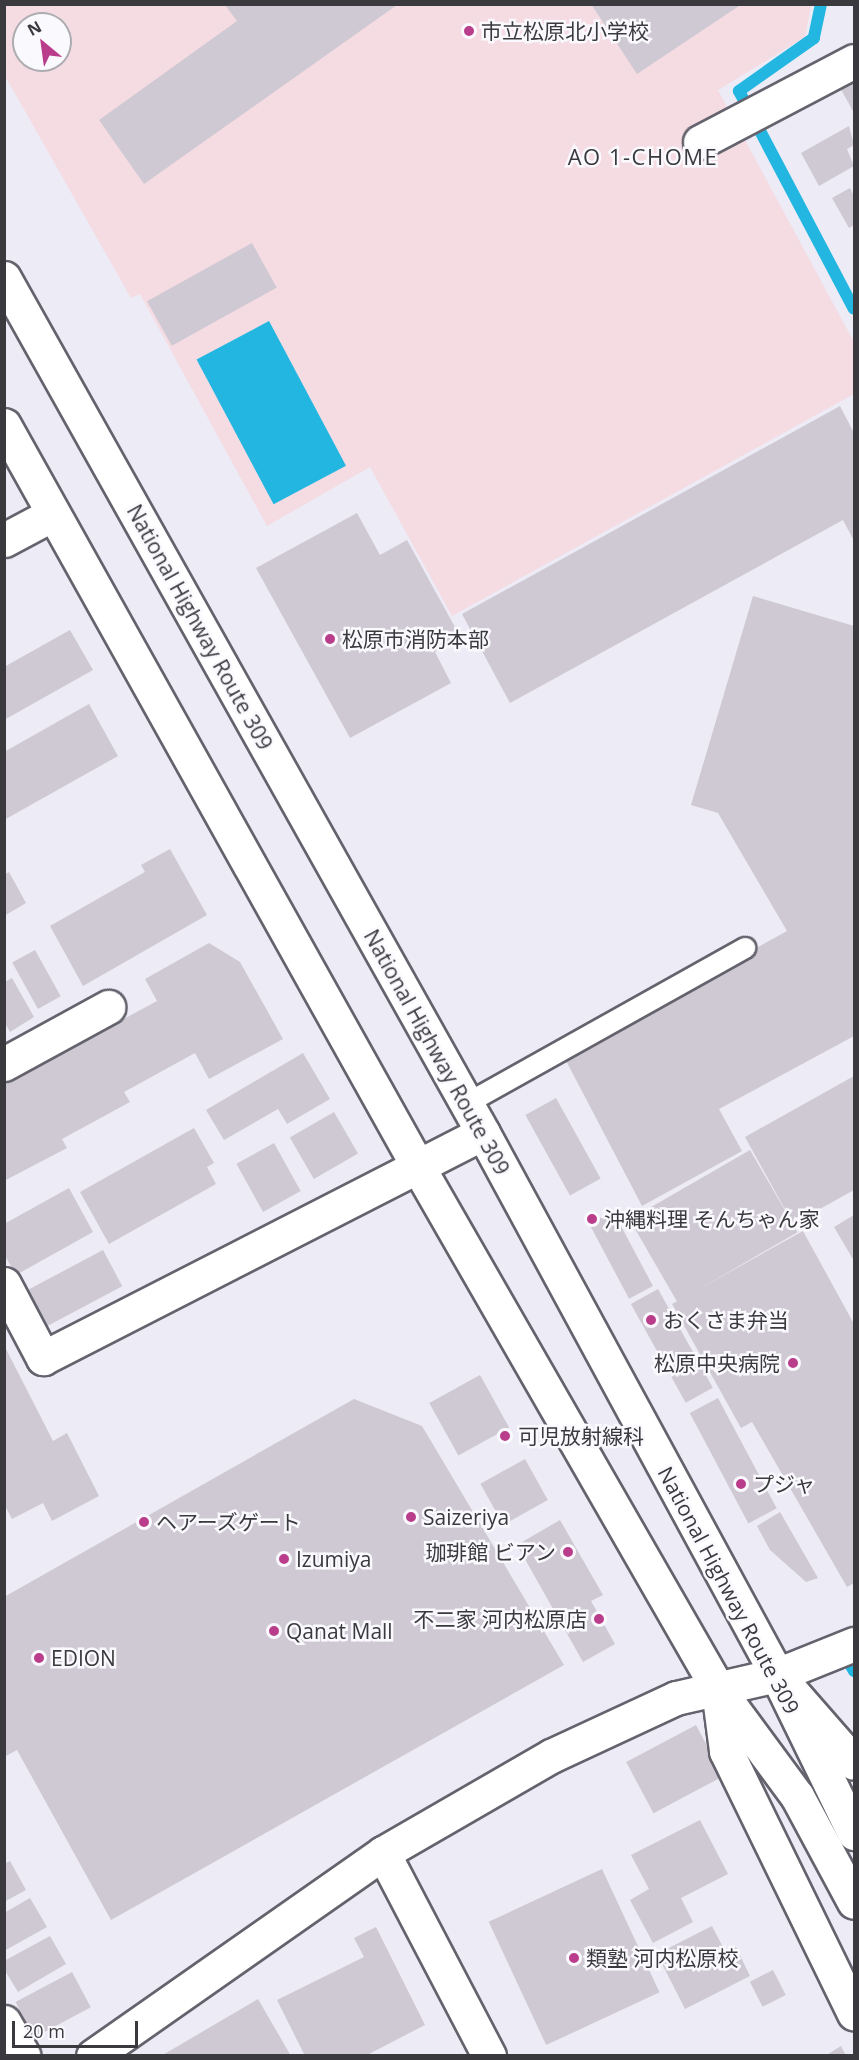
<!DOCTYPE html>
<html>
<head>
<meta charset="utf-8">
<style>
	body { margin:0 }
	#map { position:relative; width:859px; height:2060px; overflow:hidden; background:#ecebf6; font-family:"Open Sans","Noto Sans JP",sans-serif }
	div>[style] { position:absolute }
	.education>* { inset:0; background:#f5dbe2 }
	.water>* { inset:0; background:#22b6e1; transform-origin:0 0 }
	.stream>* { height:12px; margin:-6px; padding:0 6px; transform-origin:6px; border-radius:6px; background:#22b6e1 }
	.building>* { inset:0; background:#cfc9d3; transform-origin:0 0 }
	.roads { filter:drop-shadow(2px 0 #64636d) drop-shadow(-2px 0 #64636d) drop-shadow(0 2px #64636d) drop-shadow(0 -2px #64636d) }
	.service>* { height:20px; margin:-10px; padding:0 10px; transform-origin:10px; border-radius:10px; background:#fff }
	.minor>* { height:33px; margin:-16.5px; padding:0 16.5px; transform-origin:16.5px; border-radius:16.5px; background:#fff }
	.trunk>* { height:33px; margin:-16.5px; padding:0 16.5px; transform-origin:16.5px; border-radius:16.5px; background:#fff }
	.dots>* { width:16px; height:16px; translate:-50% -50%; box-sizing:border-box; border:3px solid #faf9fe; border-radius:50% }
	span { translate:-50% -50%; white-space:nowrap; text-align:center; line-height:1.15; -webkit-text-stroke:5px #faf9fe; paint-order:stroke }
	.poi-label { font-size:21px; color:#3a3a3e }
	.left { translate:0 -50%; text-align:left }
	.right { translate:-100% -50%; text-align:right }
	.street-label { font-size:21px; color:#3a3a3e }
	.neighbourhood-label { font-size:22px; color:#3a3a3e; letter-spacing:1.5px }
	.frame { position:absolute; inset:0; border:6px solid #3a3a3e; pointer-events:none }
	.north { position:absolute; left:12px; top:12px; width:60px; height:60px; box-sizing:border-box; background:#faf9fe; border:2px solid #adadb1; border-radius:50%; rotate:331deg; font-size:16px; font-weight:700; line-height:24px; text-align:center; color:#3a3a3e }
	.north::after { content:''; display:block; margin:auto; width:21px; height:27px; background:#ba3d8c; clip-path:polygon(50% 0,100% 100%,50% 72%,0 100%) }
	.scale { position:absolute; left:12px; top:2021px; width:126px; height:27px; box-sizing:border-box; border:3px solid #3a3a3e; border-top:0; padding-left:8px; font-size:18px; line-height:21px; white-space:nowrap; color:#3a3a3e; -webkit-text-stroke:4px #faf9fe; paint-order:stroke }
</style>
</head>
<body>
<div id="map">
	<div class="education">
		<i style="clip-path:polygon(evenodd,4px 5px,811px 5px,805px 37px,718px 90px,854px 342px,854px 394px,452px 616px,370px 467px,267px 526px,140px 294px,131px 298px,5px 76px,4px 5px,24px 24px,60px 24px,60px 60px,24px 60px,24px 24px)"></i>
	</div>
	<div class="water">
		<i style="left:269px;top:321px;width:164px;height:82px;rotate:62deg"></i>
	</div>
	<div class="stream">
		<i style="left:821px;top:4px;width:35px;rotate:102deg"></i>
		<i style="left:814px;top:38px;width:92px;rotate:144.8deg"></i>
		<i style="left:739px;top:91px;width:246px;rotate:62.2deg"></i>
		<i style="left:851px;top:1666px;width:6px;rotate:59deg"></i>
	</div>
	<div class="building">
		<i style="clip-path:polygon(591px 4px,742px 4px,637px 74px)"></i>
		<i style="clip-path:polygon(225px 5px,397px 5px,144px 184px,99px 120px,237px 21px)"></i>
		<i style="clip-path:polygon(854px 75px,854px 113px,838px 84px)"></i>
		<i style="clip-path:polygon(849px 126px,854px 145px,847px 149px,854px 166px,819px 186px,801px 153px)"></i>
		<i style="clip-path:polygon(850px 188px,854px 196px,854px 225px,849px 228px,832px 198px)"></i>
		<i style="left:252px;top:243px;width:51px;height:120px;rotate:61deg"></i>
		<i style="clip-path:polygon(840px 406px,854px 433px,854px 541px,843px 520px,510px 703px,462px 614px)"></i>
		<i style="clip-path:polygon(357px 513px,380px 555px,407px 540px,461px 638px,435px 652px,451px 683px,350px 738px,256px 568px)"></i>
		<i style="clip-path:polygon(753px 596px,854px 626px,854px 1036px,719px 1109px,742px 1151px,642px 1206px,563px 1055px,787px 931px,718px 813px,691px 805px)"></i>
		<i style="clip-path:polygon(70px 630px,93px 670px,4px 720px,4px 667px)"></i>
		<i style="clip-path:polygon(89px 704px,118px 756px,4px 820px,4px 752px)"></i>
		<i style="clip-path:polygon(170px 849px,207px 915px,83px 986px,50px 926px,145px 872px,141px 865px)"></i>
		<i style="clip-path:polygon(9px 872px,26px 903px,4px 916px,4px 875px)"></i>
		<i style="clip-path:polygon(209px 943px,240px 962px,283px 1039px,209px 1079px,195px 1053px,124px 1092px,130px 1102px,62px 1139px,67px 1148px,4px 1181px,4px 1084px,157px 1001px,145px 979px)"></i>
		<i style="left:35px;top:950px;width:53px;height:26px;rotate:61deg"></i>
		<i style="clip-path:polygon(12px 978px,34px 1017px,10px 1032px,5px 1023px,5px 982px)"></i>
		<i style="clip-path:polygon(303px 1053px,330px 1099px,287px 1124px,278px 1109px,224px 1140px,206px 1110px)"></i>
		<i style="clip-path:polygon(854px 1076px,854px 1190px,793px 1224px,745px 1137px)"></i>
		<i style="left:556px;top:1098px;width:92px;height:35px;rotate:61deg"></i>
		<i style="left:334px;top:1112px;width:48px;height:51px;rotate:60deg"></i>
		<i style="clip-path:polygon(194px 1128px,214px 1163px,207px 1167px,216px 1184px,109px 1244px,80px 1192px)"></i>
		<i style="left:274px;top:1143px;width:55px;height:43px;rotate:61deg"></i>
		<i style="left:750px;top:1150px;width:95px;height:139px;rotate:60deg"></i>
		<i style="clip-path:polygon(69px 1188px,93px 1232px,16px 1275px,4px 1254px,4px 1224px)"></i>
		<i style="left:613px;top:1211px;width:85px;height:27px;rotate:62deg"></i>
		<i style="clip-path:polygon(854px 1215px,854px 1261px,834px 1227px)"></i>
		<i style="clip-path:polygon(803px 1231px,854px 1324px,854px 1583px,847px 1587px,752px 1422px,741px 1428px,672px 1304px)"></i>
		<i style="left:103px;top:1250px;width:41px;height:88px;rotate:62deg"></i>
		<i style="left:658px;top:1289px;width:113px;height:31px;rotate:61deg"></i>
		<i style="clip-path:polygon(4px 1345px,53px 1441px,67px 1433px,99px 1496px,52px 1521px,43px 1503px,12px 1519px,4px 1504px)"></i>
		<i style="left:480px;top:1375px;width:60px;height:58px;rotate:61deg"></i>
		<i style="left:718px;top:1398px;width:125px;height:32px;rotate:62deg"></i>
		<i style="clip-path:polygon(354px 1399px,422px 1426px,564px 1665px,111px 1920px,17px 1750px,4px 1757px,4px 1597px)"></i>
		<i style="left:525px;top:1459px;width:47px;height:51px;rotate:61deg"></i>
		<i style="clip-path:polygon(780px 1512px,818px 1578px,806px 1582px,770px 1550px,757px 1526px)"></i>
		<i style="clip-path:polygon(560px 1520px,603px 1595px,591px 1601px,615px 1644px,583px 1662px,517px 1545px)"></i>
		<i style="left:696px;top:1725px;width:58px;height:79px;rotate:62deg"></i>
		<i style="clip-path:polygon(700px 1820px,728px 1874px,681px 1898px,693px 1922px,653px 1943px,630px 1900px,649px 1889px,631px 1855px)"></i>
		<i style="clip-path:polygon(10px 1861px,26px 1890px,4px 1902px,4px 1864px)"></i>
		<i style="left:602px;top:1869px;width:136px;height:125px;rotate:65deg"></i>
		<i style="clip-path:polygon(30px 1898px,47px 1927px,4px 1951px,4px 1913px)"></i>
		<i style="clip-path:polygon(712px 1926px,726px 1953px,736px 1947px,750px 1976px,685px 2009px,657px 1954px)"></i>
		<i style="clip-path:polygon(376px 1927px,425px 2025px,365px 2056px,305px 2056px,277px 2000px,364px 1957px,354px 1938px)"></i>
		<i style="clip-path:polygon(50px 1936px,66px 1964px,18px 1992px,4px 1969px,4px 1961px)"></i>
		<i style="left:773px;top:1970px;width:28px;height:26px;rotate:63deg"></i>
		<i style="left:72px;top:1972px;width:40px;height:64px;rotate:62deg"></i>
		<i style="clip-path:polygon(258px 1999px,291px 2056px,161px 2056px)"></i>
		<i style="clip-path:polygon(841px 2046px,846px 2056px,825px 2056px)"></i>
	</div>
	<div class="roads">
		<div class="service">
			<i style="left:466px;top:1104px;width:320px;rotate:-29.2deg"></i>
		</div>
		<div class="minor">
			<i style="left:700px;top:142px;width:174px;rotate:-27.7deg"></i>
			<i style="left:4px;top:540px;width:55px;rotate:-28deg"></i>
			<i style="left:4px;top:1064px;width:119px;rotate:-28.7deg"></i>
			<i style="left:4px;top:1284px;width:84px;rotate:62.2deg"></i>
			<i style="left:43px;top:1358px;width:494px;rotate:-27.1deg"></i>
			<i style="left:786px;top:1685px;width:103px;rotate:48.9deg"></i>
			<i style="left:718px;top:1689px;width:63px;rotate:82.6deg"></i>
			<i style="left:726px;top:1751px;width:292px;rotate:64deg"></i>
			<i style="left:383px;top:1853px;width:229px;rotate:62.4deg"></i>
			<i style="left:4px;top:2022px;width:39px;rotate:60deg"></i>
			<i style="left:93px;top:2056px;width:354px;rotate:-35deg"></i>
			<i style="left:383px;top:1853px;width:194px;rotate:-30deg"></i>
			<i style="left:551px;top:1756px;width:138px;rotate:-24.9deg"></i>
			<i style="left:676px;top:1698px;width:104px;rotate:-12.8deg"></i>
			<i style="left:777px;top:1675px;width:83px;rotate:-21.9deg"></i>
		</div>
		<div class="trunk">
			<i style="left:4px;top:278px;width:980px;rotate:60.74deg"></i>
			<i style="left:483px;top:1133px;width:617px;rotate:61.52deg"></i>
			<i style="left:777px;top:1675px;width:176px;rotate:64deg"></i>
			<i style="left:4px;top:425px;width:847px;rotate:60.83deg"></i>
			<i style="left:417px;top:1165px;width:604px;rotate:60.13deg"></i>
			<i style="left:718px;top:1689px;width:133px;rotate:53.6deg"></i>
			<i style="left:797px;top:1796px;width:120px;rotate:61.7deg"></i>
		</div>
	</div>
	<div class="dots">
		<i style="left:469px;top:31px;background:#ba3d8c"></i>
		<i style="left:330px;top:639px;background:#ba3d8c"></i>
		<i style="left:592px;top:1219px;background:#ba3d8c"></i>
		<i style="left:651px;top:1320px;background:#ba3d8c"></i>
		<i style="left:793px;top:1363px;background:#ba3d8c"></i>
		<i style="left:505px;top:1436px;background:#ba3d8c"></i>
		<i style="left:741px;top:1484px;background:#ba3d8c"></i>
		<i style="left:411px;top:1517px;background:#ba3d8c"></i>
		<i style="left:144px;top:1522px;background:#ba3d8c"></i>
		<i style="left:568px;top:1552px;background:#ba3d8c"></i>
		<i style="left:284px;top:1559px;background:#ba3d8c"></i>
		<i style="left:599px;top:1619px;background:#ba3d8c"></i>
		<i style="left:274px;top:1631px;background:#ba3d8c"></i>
		<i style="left:39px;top:1658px;background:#ba3d8c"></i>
		<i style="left:574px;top:1958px;background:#ba3d8c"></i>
	</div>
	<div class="poi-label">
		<span class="left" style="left:481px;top:31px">市立松原北小学校</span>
		<span class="left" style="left:342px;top:639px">松原市消防本部</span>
		<span class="left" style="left:604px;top:1219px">沖縄料理 そんちゃん家</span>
		<span class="left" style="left:663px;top:1320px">おくさま弁当</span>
		<span class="right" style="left:780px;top:1363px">松原中央病院</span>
		<span class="left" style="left:518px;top:1436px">可児放射線科</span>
		<span class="left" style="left:753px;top:1484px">プジャ</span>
		<span class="left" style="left:423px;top:1517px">Saizeriya</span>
		<span class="left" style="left:156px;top:1522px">ヘアーズゲート</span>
		<span class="right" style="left:556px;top:1552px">珈琲館 ビアン</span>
		<span class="left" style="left:296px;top:1559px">Izumiya</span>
		<span class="right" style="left:587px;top:1619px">不二家 河内松原店</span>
		<span class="left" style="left:286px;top:1631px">Qanat Mall</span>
		<span class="left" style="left:51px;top:1658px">EDION</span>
		<span class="left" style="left:586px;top:1958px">類塾 河内松原校</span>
	</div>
	<div class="street-label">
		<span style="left:200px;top:627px;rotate:61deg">National Highway Route 309</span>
		<span style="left:437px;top:1052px;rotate:61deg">National Highway Route 309</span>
		<span style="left:729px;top:1590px;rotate:62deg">National Highway Route 309</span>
	</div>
	<div class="neighbourhood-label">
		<span style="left:643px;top:157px">AO 1-CHOME</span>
	</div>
	<div class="frame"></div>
	<div class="north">N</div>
	<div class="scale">20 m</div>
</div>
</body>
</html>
